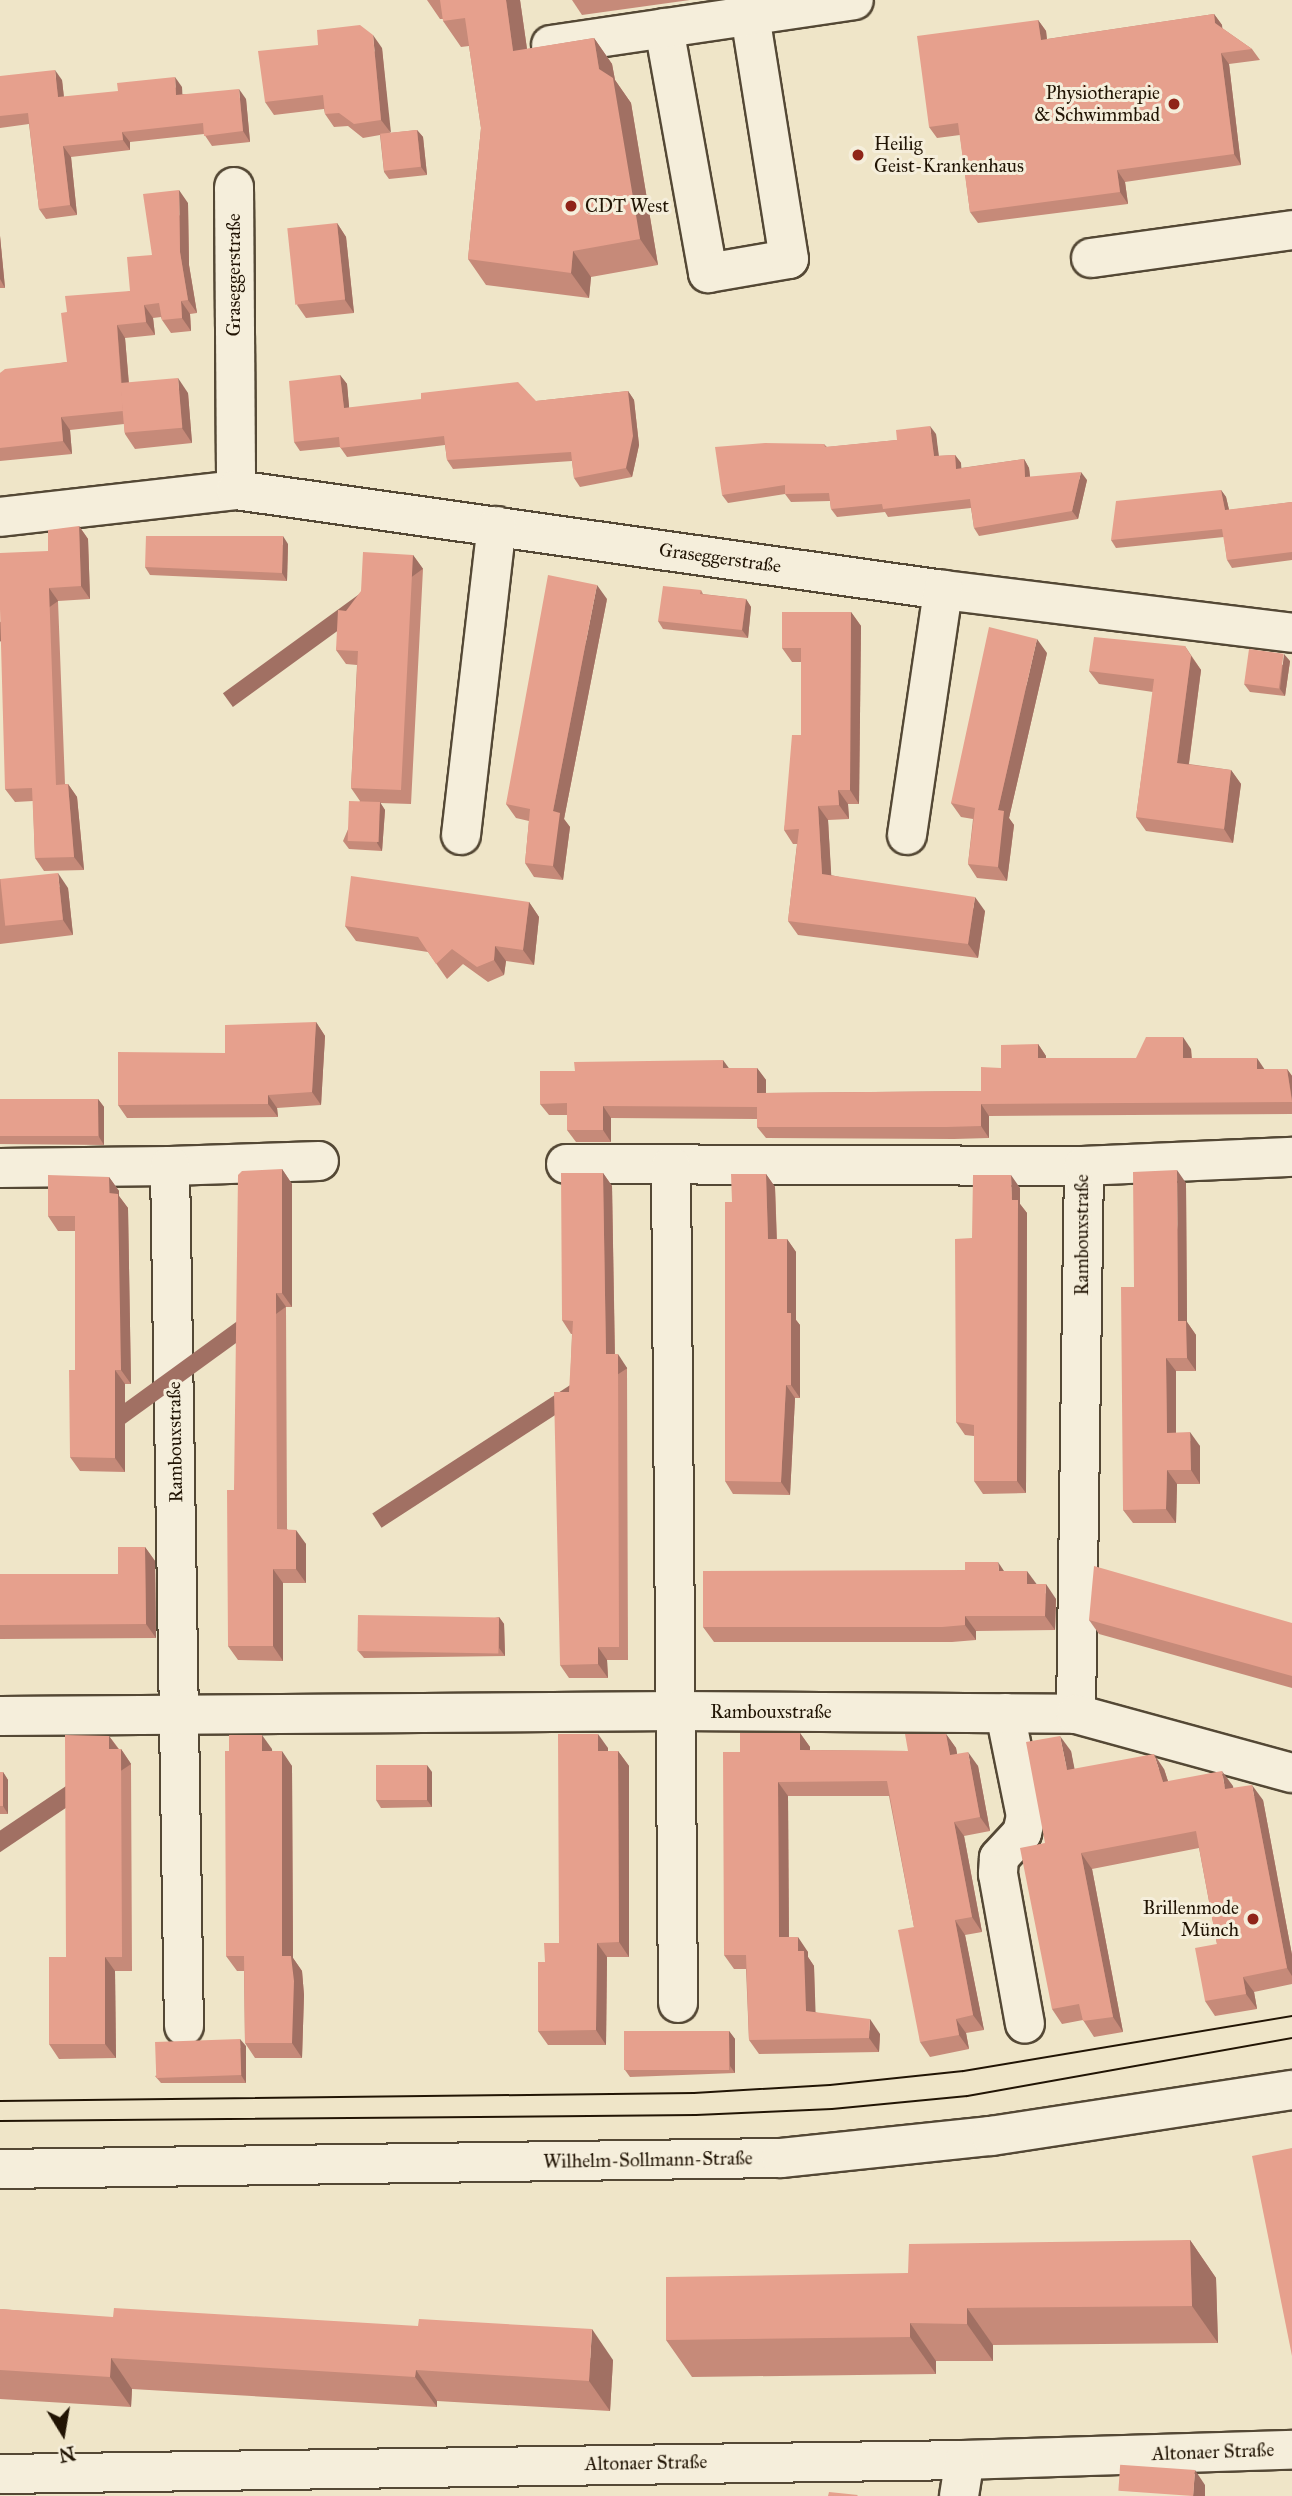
<!DOCTYPE html>
<html>
<head>
<meta charset="utf-8">
<style>
	body { margin:0 }
	#map { position:relative; width:1292px; height:2496px; overflow:hidden; background:#efe5c8; font-family:"IM FELL Great Primer",serif }
	div>[style] { position:absolute }
	.roads { filter:drop-shadow(2px 0 #544835) drop-shadow(-2px 0 #544835) drop-shadow(0 2px #544835) drop-shadow(0 -2px #544835) }
	.minor>* { height:38px; margin:-19px; padding:0 19px; transform-origin:19px; border-radius:19px; background:#f5eedb }
	.tram>* { height:2px; margin:-1px; padding:0 1px; transform-origin:1px; border-radius:1px; background:#211404 }
	.wall>* { inset:0; background:#c68a79 }
	.shaded-wall>* { inset:0; background:#a17063; transform-origin:0 0 }
	.building>* { inset:0; background:#e6a08d; transform-origin:0 0 }
	.dots>* { width:19px; height:19px; translate:-50% -50%; box-sizing:border-box; border:4px solid #f5eedb; border-radius:50% }
	span { translate:-50% -50%; white-space:nowrap; text-align:center; line-height:1.15; -webkit-text-stroke:6px #f5eedb; paint-order:stroke }
	.poi-label { font-size:19px; color:#211404 }
	.right { translate:-100% -50%; text-align:right }
	.left { translate:0 -50%; text-align:left }
	.street-label { font-size:19px; color:#211404 }
	.north { position:absolute; left:28px; top:2398px; width:70px; height:70px; -webkit-text-stroke:5px #f5eedb; paint-order:stroke; rotate:169deg; font-size:19px; font-weight:700; line-height:28px; text-align:center; color:#211404 }
	.north::after { content:''; display:block; margin:auto; width:24px; height:32px; background:#211404; clip-path:polygon(50% 0,100% 100%,50% 72%,0 100%) }
</style>
</head>
<body>
<div id="map">
	<div class="roads">
		<div class="minor">
			<i style="left:664px;top:28px;width:249px;rotate:79.8deg"></i>
			<i style="left:708px;top:273px;width:82px;rotate:-9.8deg"></i>
			<i style="left:789px;top:259px;width:247px;rotate:-99.1deg"></i>
			<i style="left:551px;top:45px;width:306px;rotate:-8.4deg"></i>
			<i style="left:234px;top:187px;width:303px;rotate:89.6deg"></i>
			<i style="left:1091px;top:258px;width:203px;rotate:-7.9deg"></i>
			<i style="left:0;top:517px;width:238px;rotate:-6.5deg"></i>
			<i style="left:236px;top:490px;width:714px;rotate:8.05deg"></i>
			<i style="left:943px;top:590px;width:352px;rotate:7deg"></i>
			<i style="left:461px;top:835px;width:311px;rotate:-83.4deg"></i>
			<i style="left:907px;top:835px;width:248px;rotate:-81.6deg"></i>
			<i style="left:566px;top:1164px;width:518px;rotate:0.22deg"></i>
			<i style="left:1084px;top:1166px;width:548px;rotate:90.84deg"></i>
			<i style="left:170px;top:1166px;width:149px;rotate:-1.9deg"></i>
			<i style="left:671px;top:1166px;width:837px;rotate:89.52deg"></i>
			<i style="left:1084px;top:1166px;width:208px;rotate:-2.5deg"></i>
			<i style="left:0;top:1168px;width:170px;rotate:-0.7deg"></i>
			<i style="left:170px;top:1166px;width:860px;rotate:89.07deg"></i>
			<i style="left:1005px;top:1713px;width:105px;rotate:78.5deg"></i>
			<i style="left:1026px;top:1816px;width:17px;rotate:103deg"></i>
			<i style="left:1022px;top:1833px;width:34px;rotate:133deg"></i>
			<i style="left:999px;top:1858px;width:16px;rotate:94deg"></i>
			<i style="left:998px;top:1874px;width:152px;rotate:79.8deg"></i>
			<i style="left:0;top:1716px;width:677px;rotate:-0.42deg"></i>
			<i style="left:677px;top:1711px;width:399px;rotate:0.4deg"></i>
			<i style="left:1076px;top:1714px;width:224px;rotate:15.3deg"></i>
			<i style="left:0;top:2169px;width:781px;rotate:-0.81deg"></i>
			<i style="left:781px;top:2158px;width:211px;rotate:-6deg"></i>
			<i style="left:991px;top:2136px;width:304px;rotate:-8.7deg"></i>
			<i style="left:0;top:2474px;width:965px;rotate:-0.83deg"></i>
			<i style="left:965px;top:2460px;width:327px;rotate:-1.8deg"></i>
			<i style="left:959px;top:2496px;width:36px;rotate:-81deg"></i>
		</div>
	</div>
	<div class="tram">
		<i style="left:0;top:2101px;width:694px;rotate:-0.66deg"></i>
		<i style="left:694px;top:2093px;width:136px;rotate:-3.4deg"></i>
		<i style="left:830px;top:2085px;width:134px;rotate:-6deg"></i>
		<i style="left:963px;top:2071px;width:334px;rotate:-9.5deg"></i>
		<i style="left:0;top:2121px;width:696px;rotate:-0.49deg"></i>
		<i style="left:696px;top:2115px;width:136px;rotate:-2.5deg"></i>
		<i style="left:832px;top:2109px;width:136px;rotate:-5.5deg"></i>
		<i style="left:967px;top:2096px;width:330px;rotate:-10.1deg"></i>
	</div>
	<div class="wall">
		<i style="clip-path:polygon(427px 0,520px 0,527px 49px,594px 38px,612px 64px,615px 80px,631px 103px,658px 265px,591px 277px,589px 298px,486px 285px,468px 259px,481px 128px,469px 46px,461px 47px,443px 21px,443px 19px,440px 19px)"></i>
		<i style="clip-path:polygon(572px 0,690px 0,582px 15px)"></i>
		<i style="clip-path:polygon(1214px 14px,1222px 25px,1222px 28px,1252px 49px,1260px 60px,1229px 64px,1241px 165px,1125px 182px,1128px 204px,978px 223px,970px 212px,960px 135px,937px 138px,929px 127px,1038px 20px,1046px 31px,1047px 39px)"></i>
		<i style="clip-path:polygon(382px 48px,390px 133px,417px 130px,423px 137px,427px 175px,389px 179px,384px 172px,380px 135px,363px 138px,348px 126px,334px 127px,325px 114px,324px 109px,274px 115px,265px 102px)"></i>
		<i style="clip-path:polygon(0 76px,62px 80px,64px 97px,182px 87px,182px 94px,246px 99px,250px 142px,212px 146px,204px 134px,130px 142px,130px 150px,71px 157px,77px 215px,46px 219px,39px 209px,29px 124px,0 128px)"></i>
		<i style="clip-path:polygon(188px 203px,189px 265px,197px 313px,190px 314px,191px 331px,171px 333px,162px 320px,161px 317px,153px 318px,155px 335px,125px 338px,129px 383px,188px 393px,192px 443px,135px 449px,125px 434px,124px 424px,70px 430px,72px 454px,0 461px,0 373px,67px 362px,67px 312px,130px 291px,152px 255px)"></i>
		<i style="clip-path:polygon(337px 223px,346px 237px,354px 313px,306px 318px,297px 305px)"></i>
		<i style="clip-path:polygon(0 236px,5px 288px,0 288px)"></i>
		<i style="clip-path:polygon(340px 375px,347px 384px,349px 408px,536px 401px,628px 391px,634px 400px,639px 445px,632px 477px,580px 487px,574px 478px,572px 461px,453px 469px,447px 460px,445px 445px,347px 457px,340px 447px,300px 451px,294px 442px)"></i>
		<i style="clip-path:polygon(936px 434px,938px 456px,955px 455px,961px 463px,961px 468px,1024px 459px,1029px 468px,1030px 477px,1087px 480px,1078px 519px,979px 536px,974px 528px,971px 508px,888px 517px,885px 512px,837px 517px,831px 509px,830px 501px,791px 502px,785px 494px,728px 503px,722px 495px,824px 444px,827px 447px,897px 440px)"></i>
		<i style="clip-path:polygon(1221px 490px,1226px 497px,1229px 510px,1292px 502px,1292px 560px,1232px 568px,1227px 560px,1224px 537px,1116px 548px,1111px 540px)"></i>
		<i style="clip-path:polygon(79px 526px,88px 539px,90px 599px,58px 601px,65px 784px,68px 784px,77px 797px,84px 870px,44px 871px,35px 858px,33px 801px,15px 802px,5px 789px,48px 551px)"></i>
		<i style="clip-path:polygon(288px 544px,287px 581px,150px 575px,145px 567px)"></i>
		<i style="clip-path:polygon(413px 555px,423px 569px,411px 804px,380px 803px,385px 810px,382px 851px,349px 849px,343px 841px,360px 801px,351px 788px,357px 665px,346px 664px,336px 650px,346px 611px)"></i>
		<i style="clip-path:polygon(701px 590px,703px 594px,746px 599px,751px 607px,748px 638px,663px 629px,658px 621px)"></i>
		<i style="clip-path:polygon(607px 599px,564px 819px,570px 827px,563px 880px,534px 877px,525px 863px,529px 821px,516px 818px,506px 804px)"></i>
		<i style="clip-path:polygon(851px 612px,861px 626px,859px 804px,848px 804px,849px 819px,828px 820px,831px 875px,985px 911px,978px 958px,798px 935px,788px 921px,797px 844px,793px 844px,784px 830px,801px 735px,801px 662px,792px 662px,782px 648px)"></i>
		<i style="clip-path:polygon(1185px 646px,1201px 670px,1189px 764px,1231px 770px,1241px 784px,1233px 843px,1146px 831px,1136px 817px,1153px 692px,1099px 684px,1089px 671px)"></i>
		<i style="clip-path:polygon(1047px 653px,1009px 818px,1014px 825px,1007px 881px,977px 878px,968px 864px,973px 819px,961px 817px,951px 803px)"></i>
		<i style="clip-path:polygon(1290px 661px,1285px 696px,1250px 692px,1244px 684px)"></i>
		<i style="clip-path:polygon(0 879px,68px 888px,73px 935px,0 944px)"></i>
		<i style="clip-path:polygon(529px 902px,539px 917px,534px 965px,506px 961px,504px 975px,488px 982px,463px 964px,447px 979px,428px 952px,356px 941px,345px 926px)"></i>
		<i style="clip-path:polygon(316px 1022px,325px 1036px,321px 1105px,277px 1108px,278px 1117px,127px 1118px,118px 1105px)"></i>
		<i style="clip-path:polygon(1038px 1044px,1046px 1056px,1046px 1058px,1136px 1058px,1191px 1049px,1192px 1058px,1264px 1069px,1287px 1069px,1292px 1076px,1292px 1114px,989px 1116px,989px 1138px,954px 1139px,766px 1138px,757px 1127px,757px 1119px,611px 1118px,611px 1142px,576px 1142px,567px 1130px,567px 1115px,549px 1115px,540px 1104px,575px 1071px,757px 1068px,766px 1080px,766px 1093px,981px 1091px,1001px 1068px)"></i>
		<i style="clip-path:polygon(0 1099px,98px 1099px,104px 1107px,104px 1145px,0 1144px)"></i>
		<i style="clip-path:polygon(282px 1169px,292px 1184px,292px 1307px,286px 1307px,287px 1529px,306px 1544px,306px 1583px,283px 1583px,283px 1661px,238px 1660px,228px 1646px,234px 1490px)"></i>
		<i style="clip-path:polygon(603px 1173px,612px 1186px,615px 1354px,627px 1368px,628px 1660px,607px 1660px,608px 1678px,569px 1678px,560px 1665px,572px 1334px,571px 1334px,562px 1320px)"></i>
		<i style="clip-path:polygon(766px 1174px,775px 1187px,777px 1239px,787px 1239px,796px 1252px,796px 1320px,800px 1325px,800px 1398px,795px 1398px,790px 1495px,733px 1494px,725px 1481px,732px 1202px)"></i>
		<i style="clip-path:polygon(109px 1177px,119px 1191px,119px 1196px,128px 1208px,131px 1384px,125px 1384px,125px 1472px,80px 1471px,70px 1457px,75px 1370px,75px 1231px,58px 1231px,48px 1216px)"></i>
		<i style="clip-path:polygon(1186px 1183px,1187px 1322px,1196px 1335px,1196px 1371px,1176px 1371px,1176px 1433px,1200px 1446px,1200px 1484px,1177px 1484px,1176px 1523px,1133px 1523px,1123px 1510px)"></i>
		<i style="clip-path:polygon(1020px 1188px,1020px 1204px,1027px 1213px,1026px 1493px,983px 1494px,974px 1481px,974px 1436px,965px 1435px,956px 1422px,972px 1238px)"></i>
		<i style="clip-path:polygon(145px 1547px,155px 1561px,156px 1638px,0 1639px,0 1574px,118px 1574px)"></i>
		<i style="clip-path:polygon(1004px 1571px,1056px 1599px,1055px 1630px,976px 1631px,976px 1640px,952px 1642px,714px 1642px,703px 1627px)"></i>
		<i style="clip-path:polygon(499px 1617px,504px 1624px,505px 1656px,364px 1658px,358px 1651px)"></i>
		<i style="clip-path:polygon(1089px 1620px,1292px 1623px,1292px 1688px,1099px 1634px)"></i>
		<i style="clip-path:polygon(800px 1733px,810px 1747px,810px 1750px,908px 1751px,946px 1734px,956px 1748px,957px 1754px,978px 1766px,990px 1831px,964px 1836px,982px 1932px,965px 1935px,984px 2030px,966px 2033px,969px 2049px,930px 2057px,920px 2042px,914px 1927px,889px 1796px,788px 1796px,789px 1937px,808px 1952px,808px 1957px,814px 1966px,815px 2012px,880px 2034px,879px 2052px,759px 2054px,749px 2040px,746px 1969px,734px 1969px,724px 1955px,740px 1752px)"></i>
		<i style="clip-path:polygon(109px 1736px,119px 1749px,121px 1749px,131px 1764px,132px 1971px,115px 1971px,116px 2058px,59px 2059px,49px 2044px)"></i>
		<i style="clip-path:polygon(608px 1748px,608px 1751px,618px 1751px,629px 1766px,629px 1957px,607px 1957px,606px 2045px,548px 2045px,538px 2031px)"></i>
		<i style="clip-path:polygon(272px 1749px,272px 1751px,292px 1766px,293px 1958px,302px 1971px,304px 1995px,302px 2058px,255px 2058px,245px 2043px,244px 1971px,237px 1971px,226px 1956px)"></i>
		<i style="clip-path:polygon(1071px 1751px,1074px 1769px,1164px 1769px,1168px 1781px,1233px 1786px,1233px 1788px,1263px 1800px,1292px 1955px,1292px 1984px,1254px 1992px,1257px 2009px,1215px 2016px,1205px 2001px,1217px 1944px,1199px 1848px,1092px 1869px,1123px 2032px,1094px 2037px,1083px 2020px,1062px 2024px,1052px 2009px,1045px 1843px)"></i>
		<i style="clip-path:polygon(0 1772px,3px 1772px,8px 1780px,8px 1814px,0 1814px)"></i>
		<i style="clip-path:polygon(432px 1772px,432px 1807px,381px 1808px,376px 1800px)"></i>
		<i style="clip-path:polygon(729px 2031px,735px 2039px,735px 2073px,630px 2077px,625px 2070px)"></i>
		<i style="clip-path:polygon(246px 2046px,246px 2083px,161px 2083px,155px 2076px)"></i>
		<i style="clip-path:polygon(1190px 2240px,1216px 2278px,1218px 2343px,993px 2345px,993px 2361px,936px 2361px,936px 2374px,692px 2377px,666px 2340px,908px 2273px)"></i>
		<i style="clip-path:polygon(0 2309px,613px 2360px,610px 2411px,437px 2401px,437px 2407px,132px 2389px,131px 2407px,0 2399px)"></i>
	</div>
	<div class="shaded-wall">
		<i style="clip-path:polygon(506px 0,520px 0,531px 77px,513px 51px)"></i>
		<i style="clip-path:polygon(1214px 14px,1222px 25px,1223px 34px,1215px 23px)"></i>
		<i style="clip-path:polygon(1038px 20px,1046px 31px,1048px 51px,1041px 40px)"></i>
		<i style="clip-path:polygon(373px 35px,382px 48px,391px 133px,381px 120px)"></i>
		<i style="clip-path:polygon(594px 38px,612px 64px,615px 80px,631px 103px,658px 265px,640px 239px,599px 69px)"></i>
		<i style="clip-path:polygon(1221px 53px,1229px 64px,1241px 165px,1234px 154px)"></i>
		<i style="clip-path:polygon(55px 70px,62px 80px,65px 108px,58px 97px)"></i>
		<i style="clip-path:polygon(175px 77px,182px 87px,183px 105px,176px 95px)"></i>
		<i style="clip-path:polygon(239px 89px,246px 99px,250px 142px,243px 131px)"></i>
		<i style="clip-path:polygon(417px 130px,423px 137px,427px 175px,421px 167px)"></i>
		<i style="clip-path:polygon(122px 132px,130px 142px,130px 150px,123px 140px)"></i>
		<i style="clip-path:polygon(63px 146px,71px 157px,77px 215px,70px 205px)"></i>
		<i style="clip-path:polygon(1117px 170px,1125px 182px,1128px 204px,1120px 192px)"></i>
		<i style="clip-path:polygon(179px 190px,188px 203px,189px 265px,197px 313px,188px 300px,180px 252px)"></i>
		<i style="clip-path:polygon(337px 223px,346px 237px,354px 313px,345px 300px)"></i>
		<i style="clip-path:polygon(0 236px,5px 288px,0 279px)"></i>
		<i style="clip-path:polygon(573px 251px,591px 277px,589px 298px,571px 273px)"></i>
		<i style="clip-path:polygon(181px 301px,190px 314px,191px 331px,182px 318px)"></i>
		<i style="clip-path:polygon(144px 305px,153px 318px,155px 335px,146px 322px)"></i>
		<i style="clip-path:polygon(117px 325px,125px 338px,132px 423px,124px 411px)"></i>
		<i style="clip-path:polygon(340px 375px,347px 384px,350px 417px,344px 408px)"></i>
		<i style="clip-path:polygon(178px 378px,188px 393px,192px 443px,182px 428px)"></i>
		<i style="clip-path:polygon(628px 391px,634px 400px,639px 445px,632px 477px,626px 468px)"></i>
		<i style="clip-path:polygon(61px 417px,70px 430px,72px 454px,63px 441px)"></i>
		<i style="clip-path:polygon(930px 426px,936px 434px,940px 464px,934px 456px)"></i>
		<i style="clip-path:polygon(955px 455px,961px 463px,962px 477px,956px 469px)"></i>
		<i style="clip-path:polygon(1024px 459px,1029px 468px,1031px 485px,1025px 477px)"></i>
		<i style="clip-path:polygon(1081px 472px,1087px 480px,1078px 519px,1072px 511px)"></i>
		<i style="clip-path:polygon(1221px 490px,1226px 497px,1231px 518px,1225px 510px)"></i>
		<i style="clip-path:polygon(79px 526px,88px 539px,90px 599px,81px 586px)"></i>
		<i style="clip-path:polygon(283px 536px,288px 544px,287px 581px,282px 573px)"></i>
		<i style="left:413px;top:555px;width:17px;height:235px;rotate:54deg"></i>
		<i style="clip-path:polygon(597px 585px,607px 599px,564px 819px,570px 827px,563px 880px,553px 866px,553px 811px)"></i>
		<i style="left:49px;top:588px;width:16px;height:197px;rotate:55deg"></i>
		<i style="clip-path:polygon(746px 599px,751px 607px,748px 638px,742px 630px)"></i>
		<i style="clip-path:polygon(851px 612px,861px 626px,859px 804px,850px 790px)"></i>
		<i style="clip-path:polygon(1037px 639px,1047px 653px,1009px 818px,1014px 825px,1007px 881px,998px 867px,998px 810px)"></i>
		<i style="clip-path:polygon(1284px 654px,1290px 661px,1285px 696px,1280px 689px)"></i>
		<i style="clip-path:polygon(1191px 656px,1201px 670px,1187px 777px,1177px 763px)"></i>
		<i style="clip-path:polygon(1231px 770px,1241px 784px,1233px 843px,1224px 829px)"></i>
		<i style="clip-path:polygon(68px 784px,77px 797px,84px 870px,74px 857px)"></i>
		<i style="clip-path:polygon(838px 790px,848px 804px,849px 819px,839px 805px)"></i>
		<i style="clip-path:polygon(380px 802px,385px 810px,382px 851px,377px 843px)"></i>
		<i style="clip-path:polygon(818px 806px,828px 820px,832px 888px,822px 874px)"></i>
		<i style="clip-path:polygon(58px 873px,68px 888px,73px 935px,63px 920px)"></i>
		<i style="clip-path:polygon(975px 897px,985px 911px,978px 958px,968px 944px)"></i>
		<i style="clip-path:polygon(529px 902px,539px 917px,534px 965px,523px 950px)"></i>
		<i style="clip-path:polygon(495px 946px,506px 961px,504px 975px,494px 960px)"></i>
		<i style="clip-path:polygon(316px 1022px,325px 1036px,321px 1105px,312px 1092px)"></i>
		<i style="clip-path:polygon(1183px 1037px,1191px 1049px,1192px 1070px,1183px 1058px)"></i>
		<i style="clip-path:polygon(1038px 1044px,1046px 1056px,1046px 1070px,1038px 1058px)"></i>
		<i style="clip-path:polygon(1257px 1058px,1265px 1070px,1257px 1069px)"></i>
		<i style="clip-path:polygon(723px 1060px,731px 1071px,723px 1068px)"></i>
		<i style="clip-path:polygon(757px 1068px,766px 1080px,766px 1105px,757px 1093px)"></i>
		<i style="clip-path:polygon(1287px 1069px,1292px 1076px,1292px 1099px)"></i>
		<i style="clip-path:polygon(268px 1095px,277px 1108px,278px 1117px,268px 1104px)"></i>
		<i style="clip-path:polygon(98px 1099px,104px 1107px,104px 1145px,99px 1137px)"></i>
		<i style="clip-path:polygon(981px 1104px,989px 1116px,989px 1138px,981px 1126px)"></i>
		<i style="clip-path:polygon(603px 1106px,611px 1118px,611px 1142px,603px 1130px)"></i>
		<i style="clip-path:polygon(282px 1169px,292px 1184px,292px 1307px,282px 1293px)"></i>
		<i style="clip-path:polygon(1177px 1170px,1186px 1183px,1187px 1322px,1196px 1335px,1196px 1371px,1187px 1358px,1178px 1321px)"></i>
		<i style="clip-path:polygon(603px 1173px,612px 1186px,615px 1368px,606px 1354px)"></i>
		<i style="clip-path:polygon(766px 1174px,775px 1187px,777px 1252px,768px 1239px)"></i>
		<i style="clip-path:polygon(1011px 1175px,1020px 1188px,1020px 1204px,1027px 1213px,1026px 1493px,1017px 1481px)"></i>
		<i style="clip-path:polygon(109px 1177px,119px 1191px,119px 1196px,128px 1208px,131px 1384px,121px 1370px)"></i>
		<i style="clip-path:polygon(787px 1239px,796px 1252px,796px 1320px,800px 1325px,800px 1398px,791px 1385px,787px 1313px)"></i>
		<i style="left:276px;top:1293px;width:17px;height:236px;rotate:54deg"></i>
		<i style="left:618px;top:1354px;width:17px;height:293px;rotate:57deg"></i>
		<i style="clip-path:polygon(1166px 1358px,1176px 1371px,1176px 1446px,1167px 1433px)"></i>
		<i style="clip-path:polygon(115px 1370px,125px 1384px,125px 1472px,115px 1458px)"></i>
		<i style="clip-path:polygon(786px 1385px,795px 1398px,790px 1495px,781px 1482px)"></i>
		<i style="clip-path:polygon(1190px 1432px,1200px 1446px,1200px 1484px,1191px 1470px)"></i>
		<i style="clip-path:polygon(1167px 1470px,1177px 1484px,1176px 1523px,1166px 1509px)"></i>
		<i style="clip-path:polygon(296px 1530px,306px 1544px,306px 1583px,296px 1569px)"></i>
		<i style="clip-path:polygon(145px 1547px,155px 1561px,156px 1638px,146px 1624px)"></i>
		<i style="clip-path:polygon(998px 1562px,1008px 1577px,999px 1571px)"></i>
		<i style="clip-path:polygon(273px 1569px,283px 1583px,283px 1661px,273px 1646px)"></i>
		<i style="clip-path:polygon(1027px 1571px,1038px 1586px,1027px 1584px)"></i>
		<i style="clip-path:polygon(1046px 1584px,1056px 1599px,1055px 1630px,1045px 1616px)"></i>
		<i style="clip-path:polygon(965px 1616px,976px 1631px,976px 1640px,965px 1625px)"></i>
		<i style="clip-path:polygon(499px 1617px,504px 1624px,505px 1656px,499px 1648px)"></i>
		<i style="clip-path:polygon(598px 1647px,607px 1660px,608px 1678px,598px 1664px)"></i>
		<i style="clip-path:polygon(800px 1733px,810px 1747px,810px 1764px,800px 1750px)"></i>
		<i style="clip-path:polygon(598px 1734px,608px 1748px,608px 1766px,598px 1751px)"></i>
		<i style="clip-path:polygon(946px 1734px,956px 1748px,960px 1770px,950px 1755px)"></i>
		<i style="clip-path:polygon(262px 1735px,272px 1749px,273px 1766px,262px 1751px)"></i>
		<i style="clip-path:polygon(109px 1736px,119px 1750px,109px 1749px)"></i>
		<i style="clip-path:polygon(1060px 1736px,1071px 1751px,1078px 1786px,1067px 1770px)"></i>
		<i style="left:121px;top:1749px;width:18px;height:208px;rotate:56deg"></i>
		<i style="clip-path:polygon(282px 1751px,292px 1766px,293px 1958px,302px 1971px,304px 1995px,302px 2058px,292px 2043px,282px 1956px)"></i>
		<i style="clip-path:polygon(618px 1751px,629px 1766px,629px 1957px,619px 1942px)"></i>
		<i style="clip-path:polygon(968px 1752px,978px 1766px,990px 1831px,980px 1817px)"></i>
		<i style="clip-path:polygon(1154px 1754px,1164px 1769px,1173px 1797px,1163px 1782px)"></i>
		<i style="clip-path:polygon(427px 1765px,432px 1772px,432px 1807px,427px 1800px)"></i>
		<i style="clip-path:polygon(1222px 1771px,1233px 1786px,1236px 1804px,1225px 1789px)"></i>
		<i style="clip-path:polygon(3px 1772px,8px 1780px,8px 1814px,3px 1806px)"></i>
		<i style="clip-path:polygon(778px 1782px,788px 1796px,789px 1951px,779px 1937px)"></i>
		<i style="clip-path:polygon(1252px 1785px,1263px 1800px,1292px 1955px,1292px 1976px,1287px 1968px)"></i>
		<i style="clip-path:polygon(954px 1822px,964px 1836px,982px 1932px,972px 1917px)"></i>
		<i style="clip-path:polygon(1081px 1853px,1092px 1869px,1123px 2032px,1113px 2017px)"></i>
		<i style="clip-path:polygon(955px 1920px,965px 1935px,984px 2030px,973px 2015px)"></i>
		<i style="clip-path:polygon(798px 1937px,808px 1952px,808px 1957px,814px 1966px,816px 2025px,806px 2011px,798px 1951px)"></i>
		<i style="clip-path:polygon(597px 1943px,607px 1957px,606px 2045px,596px 2030px)"></i>
		<i style="clip-path:polygon(105px 1957px,115px 1971px,116px 2058px,105px 2044px)"></i>
		<i style="clip-path:polygon(1243px 1977px,1254px 1992px,1257px 2009px,1246px 1994px)"></i>
		<i style="clip-path:polygon(870px 2019px,880px 2034px,879px 2052px,869px 2038px)"></i>
		<i style="clip-path:polygon(956px 2019px,966px 2033px,969px 2049px,959px 2035px)"></i>
		<i style="clip-path:polygon(729px 2031px,735px 2039px,735px 2073px,730px 2066px)"></i>
		<i style="clip-path:polygon(240px 2039px,246px 2046px,246px 2083px,241px 2075px)"></i>
		<i style="clip-path:polygon(1190px 2240px,1216px 2278px,1218px 2343px,1192px 2306px)"></i>
		<i style="clip-path:polygon(967px 2308px,993px 2345px,993px 2361px,967px 2324px)"></i>
		<i style="clip-path:polygon(910px 2323px,936px 2361px,936px 2374px,910px 2337px)"></i>
		<i style="clip-path:polygon(592px 2329px,613px 2360px,610px 2411px,589px 2381px)"></i>
		<i style="clip-path:polygon(111px 2358px,132px 2389px,131px 2407px,110px 2377px)"></i>
		<i style="clip-path:polygon(416px 2370px,437px 2401px,437px 2407px,415px 2377px)"></i>
		<i style="clip-path:polygon(1195px 2470px,1205px 2485px,1205px 2496px,1193px 2496px)"></i>
	</div>
	<div class="building">
		<i style="clip-path:polygon(440px 0,506px 0,513px 51px,594px 38px,599px 69px,613px 78px,640px 239px,573px 251px,571px 273px,468px 259px,481px 128px,465px 18px,443px 21px)"></i>
		<i style="clip-path:polygon(1214px 14px,1215px 23px,1252px 49px,1221px 53px,1234px 154px,1117px 170px,1120px 192px,970px 212px,958px 123px,929px 127px,917px 36px,1038px 20px,1041px 40px)"></i>
		<i style="clip-path:polygon(360px 25px,373px 35px,381px 120px,354px 124px,339px 113px,325px 114px,323px 95px,265px 102px,258px 51px,318px 45px,317px 30px)"></i>
		<i style="clip-path:polygon(55px 70px,58px 97px,118px 91px,117px 83px,175px 77px,176px 95px,239px 89px,243px 131px,204px 136px,203px 123px,122px 132px,123px 140px,63px 146px,70px 205px,39px 209px,28px 113px,0 116px,0 76px)"></i>
		<i style="left:417px;top:130px;width:37px;height:37px;rotate:84deg"></i>
		<i style="clip-path:polygon(179px 190px,180px 252px,188px 300px,181px 301px,182px 318px,162px 320px,159px 303px,144px 305px,146px 322px,117px 325px,123px 411px,61px 417px,63px 441px,0 448px,0 373px,5px 369px,67px 362px,61px 313px,67px 312px,65px 296px,130px 291px,127px 257px,152px 255px,143px 194px)"></i>
		<i style="left:337px;top:223px;width:77px;height:50px;rotate:84deg"></i>
		<i style="clip-path:polygon(340px 375px,344px 408px,421px 399px,421px 393px,518px 382px,536px 401px,628px 391px,633px 436px,626px 468px,574px 478px,571px 452px,447px 460px,444px 436px,340px 448px,339px 437px,294px 442px,289px 381px)"></i>
		<i style="left:178px;top:378px;width:50px;height:58px;rotate:85deg"></i>
		<i style="clip-path:polygon(930px 426px,934px 456px,955px 455px,956px 469px,1024px 459px,1025px 477px,1081px 472px,1072px 511px,974px 528px,970px 499px,883px 509px,882px 504px,831px 509px,829px 493px,785px 494px,785px 485px,722px 495px,715px 447px,765px 443px,824px 444px,825px 447px,897px 440px,896px 430px)"></i>
		<i style="clip-path:polygon(1221px 490px,1225px 510px,1292px 502px,1292px 552px,1227px 560px,1222px 529px,1111px 540px,1116px 501px)"></i>
		<i style="clip-path:polygon(79px 526px,81px 586px,49px 588px,56px 785px,68px 784px,74px 857px,35px 858px,32px 788px,5px 789px,0 609px,0 553px,48px 551px,48px 530px)"></i>
		<i style="clip-path:polygon(146px 536px,283px 536px,282px 573px,145px 567px)"></i>
		<i style="clip-path:polygon(363px 552px,413px 555px,401px 790px,351px 788px,358px 651px,336px 650px,338px 610px,346px 611px,361px 591px)"></i>
		<i style="clip-path:polygon(548px 575px,597px 585px,553px 811px,560px 813px,553px 866px,525px 863px,530px 809px,506px 804px)"></i>
		<i style="clip-path:polygon(663px 586px,701px 590px,700px 594px,746px 599px,742px 630px,658px 621px)"></i>
		<i style="clip-path:polygon(782px 612px,851px 612px,850px 790px,838px 790px,839px 805px,818px 806px,822px 874px,975px 897px,968px 944px,788px 921px,799px 829px,784px 830px,792px 735px,801px 735px,801px 648px,782px 648px)"></i>
		<i style="clip-path:polygon(989px 627px,1037px 639px,998px 810px,1004px 811px,998px 867px,968px 864px,975px 808px,951px 803px)"></i>
		<i style="clip-path:polygon(1094px 637px,1185px 646px,1191px 656px,1177px 763px,1231px 770px,1224px 829px,1136px 817px,1154px 679px,1089px 671px)"></i>
		<i style="left:1249px;top:649px;width:35px;height:35px;rotate:8deg"></i>
		<i style="left:349px;top:801px;width:31px;height:40px;rotate:2deg"></i>
		<i style="left:58px;top:873px;width:47px;height:58px;rotate:84deg"></i>
		<i style="clip-path:polygon(351px 876px,529px 902px,523px 950px,495px 946px,494px 960px,477px 967px,452px 949px,436px 964px,418px 937px,345px 926px)"></i>
		<i style="clip-path:polygon(316px 1022px,312px 1092px,268px 1095px,268px 1104px,118px 1105px,118px 1052px,225px 1053px,225px 1025px)"></i>
		<i style="clip-path:polygon(1146px 1037px,1183px 1037px,1183px 1058px,1257px 1058px,1257px 1069px,1287px 1069px,1292px 1102px,981px 1104px,981px 1126px,946px 1127px,757px 1127px,757px 1107px,603px 1106px,603px 1130px,567px 1130px,567px 1103px,540px 1104px,540px 1071px,575px 1071px,574px 1062px,723px 1060px,723px 1068px,757px 1068px,757px 1093px,981px 1091px,981px 1067px,1001px 1068px,1001px 1045px,1038px 1044px,1038px 1058px,1136px 1058px)"></i>
		<i style="left:0;top:1099px;width:98px;height:37px"></i>
		<i style="clip-path:polygon(282px 1169px,282px 1293px,276px 1293px,277px 1529px,296px 1530px,296px 1569px,273px 1569px,273px 1646px,228px 1646px,227px 1490px,234px 1490px,238px 1175px,242px 1171px)"></i>
		<i style="clip-path:polygon(1177px 1170px,1178px 1321px,1186px 1321px,1187px 1358px,1166px 1358px,1167px 1433px,1190px 1432px,1191px 1470px,1167px 1470px,1166px 1509px,1123px 1510px,1121px 1287px,1134px 1287px,1133px 1172px)"></i>
		<i style="clip-path:polygon(561px 1173px,603px 1173px,606px 1354px,618px 1354px,619px 1647px,598px 1647px,598px 1664px,560px 1665px,554px 1392px,569px 1392px,573px 1321px,562px 1320px)"></i>
		<i style="clip-path:polygon(731px 1174px,766px 1174px,768px 1239px,787px 1239px,787px 1313px,791px 1313px,791px 1385px,786px 1385px,781px 1482px,725px 1481px,725px 1202px,732px 1202px)"></i>
		<i style="clip-path:polygon(48px 1175px,109px 1177px,109px 1193px,118px 1194px,121px 1370px,115px 1370px,115px 1458px,70px 1457px,69px 1370px,75px 1370px,75px 1216px,48px 1216px)"></i>
		<i style="clip-path:polygon(973px 1175px,1011px 1175px,1012px 1200px,1018px 1200px,1017px 1481px,974px 1481px,974px 1425px,956px 1422px,955px 1239px,972px 1238px)"></i>
		<i style="clip-path:polygon(118px 1547px,145px 1547px,146px 1624px,0 1625px,0 1574px,118px 1574px)"></i>
		<i style="clip-path:polygon(965px 1562px,998px 1562px,999px 1571px,1027px 1571px,1027px 1584px,1046px 1584px,1045px 1616px,965px 1616px,965px 1625px,942px 1627px,703px 1627px,703px 1571px,965px 1570px)"></i>
		<i style="clip-path:polygon(1094px 1566px,1292px 1623px,1292px 1676px,1089px 1620px)"></i>
		<i style="left:358px;top:1615px;width:141px;height:36px;rotate:1deg"></i>
		<i style="clip-path:polygon(740px 1733px,800px 1733px,800px 1750px,908px 1751px,905px 1734px,946px 1734px,950px 1755px,968px 1752px,980px 1817px,954px 1822px,972px 1917px,955px 1920px,973px 2015px,956px 2019px,959px 2035px,920px 2042px,898px 1930px,914px 1927px,887px 1781px,778px 1782px,779px 1937px,798px 1937px,798px 1951px,804px 1951px,806px 2011px,870px 2019px,869px 2038px,749px 2040px,746px 1955px,724px 1955px,723px 1752px,740px 1752px)"></i>
		<i style="clip-path:polygon(558px 1734px,598px 1734px,598px 1751px,618px 1751px,619px 1942px,597px 1943px,596px 2030px,538px 2031px,538px 1962px,545px 1962px,544px 1943px,559px 1943px)"></i>
		<i style="clip-path:polygon(65px 1735px,109px 1736px,109px 1749px,121px 1749px,122px 1957px,105px 1957px,105px 2044px,49px 2044px,49px 1957px,66px 1957px)"></i>
		<i style="clip-path:polygon(229px 1735px,262px 1735px,262px 1751px,282px 1751px,282px 1956px,291px 1956px,294px 1981px,292px 2043px,245px 2043px,244px 1956px,226px 1956px,225px 1751px,229px 1751px)"></i>
		<i style="clip-path:polygon(1060px 1736px,1067px 1770px,1154px 1754px,1163px 1782px,1222px 1771px,1225px 1789px,1252px 1785px,1287px 1968px,1243px 1977px,1246px 1994px,1205px 2001px,1195px 1948px,1217px 1944px,1196px 1831px,1081px 1853px,1113px 2017px,1083px 2021px,1079px 2004px,1052px 2009px,1020px 1848px,1045px 1843px,1026px 1742px)"></i>
		<i style="left:376px;top:1765px;width:51px;height:35px"></i>
		<i style="left:0;top:1772px;width:3px;height:34px"></i>
		<i style="left:624px;top:2031px;width:105px;height:39px"></i>
		<i style="left:240px;top:2039px;width:36px;height:85px;rotate:88deg"></i>
		<i style="clip-path:polygon(1292px 2148px,1292px 2356px,1252px 2156px)"></i>
		<i style="clip-path:polygon(1190px 2240px,1192px 2306px,967px 2308px,967px 2324px,910px 2323px,910px 2337px,666px 2340px,666px 2277px,908px 2273px,909px 2244px)"></i>
		<i style="clip-path:polygon(114px 2308px,418px 2326px,419px 2319px,592px 2329px,589px 2381px,416px 2370px,415px 2377px,111px 2358px,110px 2377px,0 2370px,0 2309px,113px 2317px)"></i>
		<i style="left:1195px;top:2470px;width:26px;height:75px;rotate:94deg"></i>
		<i style="clip-path:polygon(829px 2492px,858px 2495px,857px 2496px,828px 2496px)"></i>
	</div>
	<div class="dots">
		<i style="left:1174px;top:104px;background:#8f2418"></i>
		<i style="left:858px;top:155px;background:#8f2418"></i>
		<i style="left:571px;top:206px;background:#8f2418"></i>
		<i style="left:1253px;top:1919px;background:#8f2418"></i>
	</div>
	<div class="poi-label">
		<span class="right" style="left:1160px;top:104px">Physiotherapie<br>&amp; Schwimmbad</span>
		<span class="left" style="left:874px;top:155px">Heilig<br>Geist-Krankenhaus</span>
		<span class="left" style="left:585px;top:206px">CDT West</span>
		<span class="right" style="left:1239px;top:1919px">Brillenmode<br>Münch</span>
	</div>
	<div class="street-label">
		<span style="left:234px;top:275px;rotate:-90deg">Graseggerstraße</span>
		<span style="left:720px;top:558px;rotate:8deg">Graseggerstraße</span>
		<span style="left:1082px;top:1235px;rotate:-90deg">Rambouxstraße</span>
		<span style="left:175px;top:1442px;rotate:-91deg">Rambouxstraße</span>
		<span style="left:771px;top:1712px">Rambouxstraße</span>
		<span style="left:648px;top:2160px;rotate:-1deg">Wilhelm-Sollmann-Straße</span>
		<span style="left:1213px;top:2452px;rotate:-2deg">Altonaer Straße</span>
		<span style="left:646px;top:2463px;rotate:-1deg">Altonaer Straße</span>
	</div>
	<div class="north">N</div>
</div>
</body>
</html>
